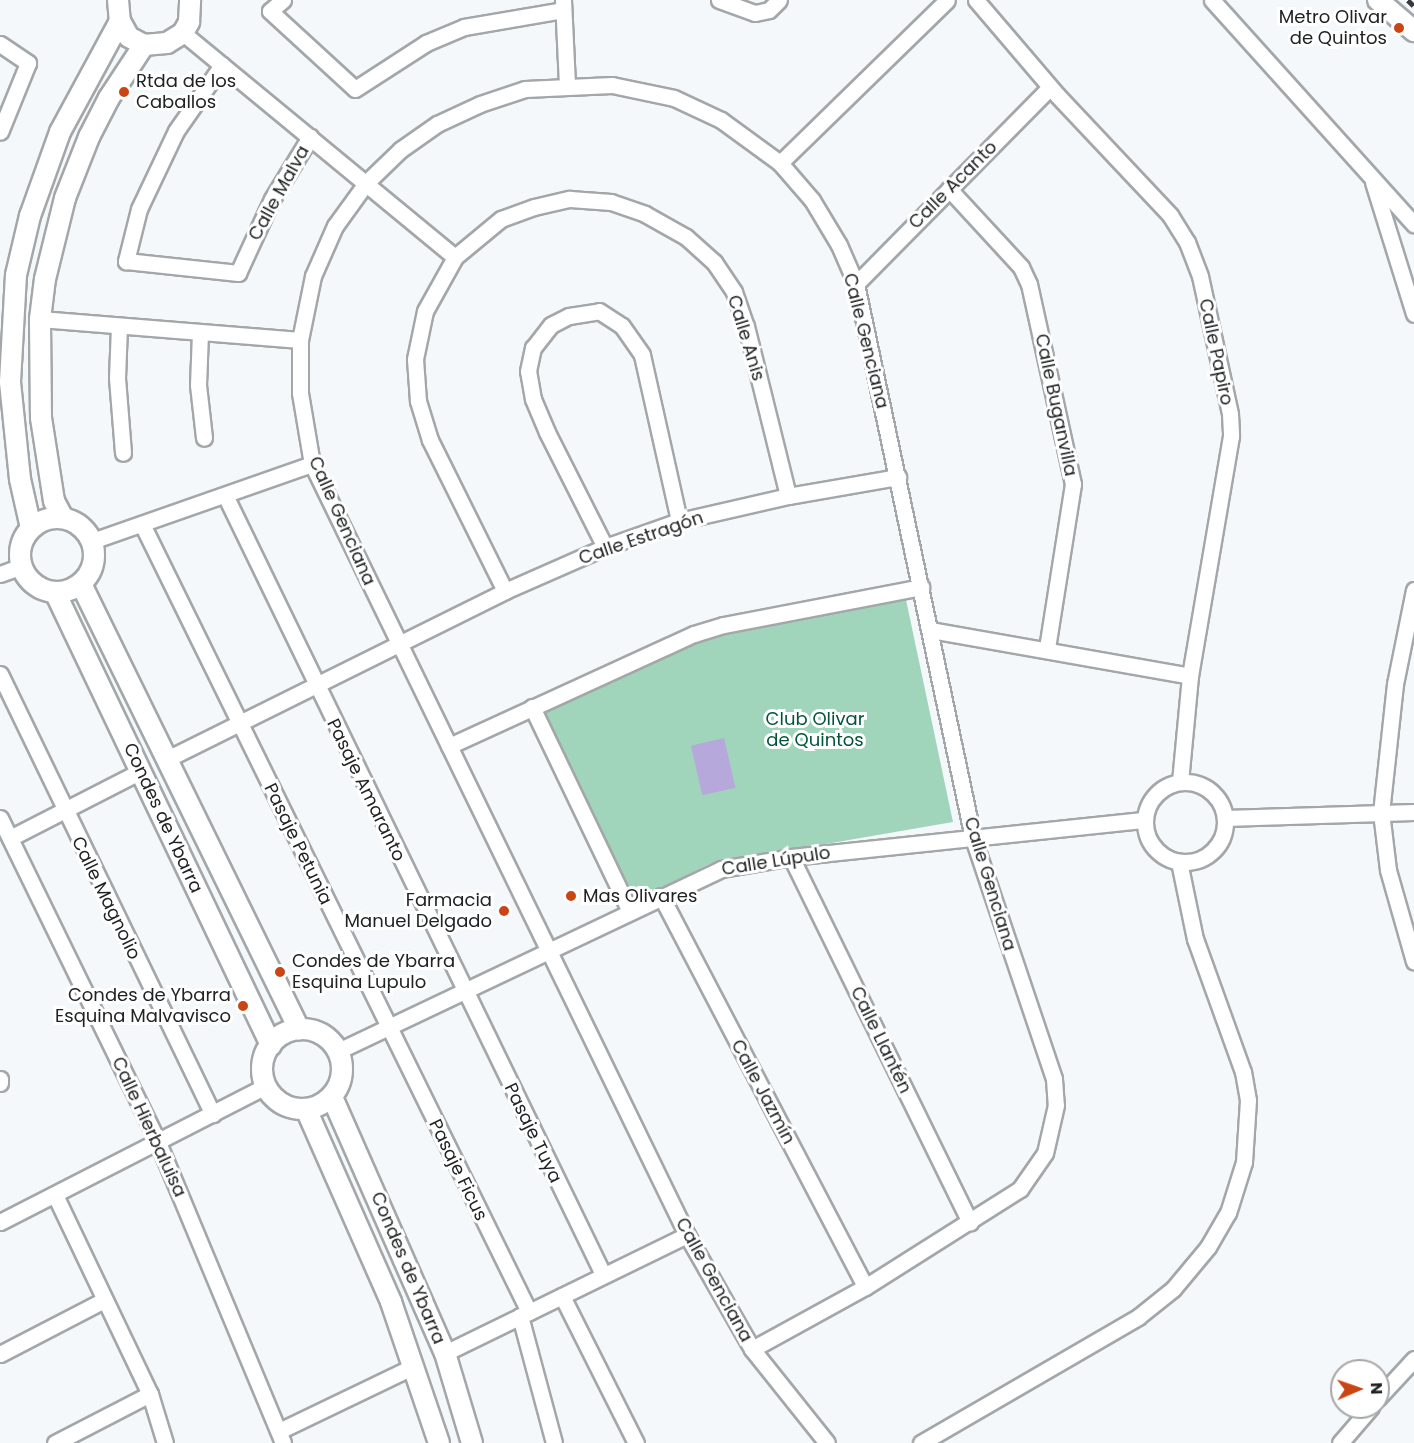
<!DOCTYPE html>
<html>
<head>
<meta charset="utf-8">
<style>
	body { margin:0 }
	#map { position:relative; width:1414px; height:1443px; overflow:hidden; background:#f4f8fa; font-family:Poppins,sans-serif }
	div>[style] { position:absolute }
	.green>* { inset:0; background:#a0d5bc }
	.water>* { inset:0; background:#b6a8da; transform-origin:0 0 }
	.roads { filter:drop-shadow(2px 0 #a4a7a9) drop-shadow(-2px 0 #a4a7a9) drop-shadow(0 2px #a4a7a9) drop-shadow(0 -2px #a4a7a9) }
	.street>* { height:15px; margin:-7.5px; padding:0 7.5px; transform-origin:7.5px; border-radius:7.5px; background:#fff }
	.street>.ring { margin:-7.5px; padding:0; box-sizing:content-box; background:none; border:15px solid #fff; border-radius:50% }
	.secondary>* { height:20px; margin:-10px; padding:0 10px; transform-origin:10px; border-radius:10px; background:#fff }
	.secondary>.ring { margin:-10px; padding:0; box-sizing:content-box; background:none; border:20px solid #fff; border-radius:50% }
	.rail>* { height:4.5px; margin-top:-2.25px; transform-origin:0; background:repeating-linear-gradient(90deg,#38393a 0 9px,transparent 0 13.5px) }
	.dots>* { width:16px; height:16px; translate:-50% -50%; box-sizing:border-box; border:3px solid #fff; border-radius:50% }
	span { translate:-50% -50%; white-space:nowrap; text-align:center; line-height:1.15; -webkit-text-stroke:6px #fff; paint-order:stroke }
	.poi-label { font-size:18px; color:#212223 }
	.right { translate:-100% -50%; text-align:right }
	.left { translate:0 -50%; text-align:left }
	.street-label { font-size:18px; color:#212223 }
	.park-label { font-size:18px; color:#04543a }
	.north { position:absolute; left:1330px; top:1359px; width:60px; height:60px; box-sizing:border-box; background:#fff; border:2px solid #a6a7a7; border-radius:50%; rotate:88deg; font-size:16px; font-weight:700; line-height:24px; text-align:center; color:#212223 }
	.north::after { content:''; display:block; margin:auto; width:21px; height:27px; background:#cb4413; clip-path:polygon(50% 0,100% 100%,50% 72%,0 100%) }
</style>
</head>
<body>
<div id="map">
	<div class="green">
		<i style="clip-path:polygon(905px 595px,953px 822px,709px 864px,632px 903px,540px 712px,695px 640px)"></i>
	</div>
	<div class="water">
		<i style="left:724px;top:738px;width:51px;height:34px;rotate:77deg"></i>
	</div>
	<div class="roads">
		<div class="street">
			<i style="left:283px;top:0;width:17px;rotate:140deg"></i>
			<i style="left:270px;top:11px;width:115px;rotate:42.5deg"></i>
			<i style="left:355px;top:89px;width:85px;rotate:-32.9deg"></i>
			<i style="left:426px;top:43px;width:41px;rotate:-22.8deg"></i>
			<i style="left:464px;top:27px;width:100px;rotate:-9.7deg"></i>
			<i style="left:563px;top:0;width:85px;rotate:87.3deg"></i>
			<i style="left:719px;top:0;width:38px;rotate:20deg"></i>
			<i style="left:755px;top:13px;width:14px;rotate:-12deg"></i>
			<i style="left:769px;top:10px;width:14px;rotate:-45deg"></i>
			<i style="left:976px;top:0;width:125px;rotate:49.5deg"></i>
			<i style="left:1057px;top:95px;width:165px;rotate:46.7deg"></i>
			<i style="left:1170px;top:215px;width:32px;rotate:58deg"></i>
			<i style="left:1187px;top:242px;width:36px;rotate:69deg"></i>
			<i style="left:1200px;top:276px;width:141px;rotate:77.7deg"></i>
			<i style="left:1230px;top:414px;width:22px;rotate:87deg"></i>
			<i style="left:1231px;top:436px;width:243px;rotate:99.7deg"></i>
			<i style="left:1190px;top:676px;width:106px;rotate:95.4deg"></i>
			<i style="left:1212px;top:0;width:302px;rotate:48deg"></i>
			<i style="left:183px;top:33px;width:352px;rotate:39.5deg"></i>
			<i style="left:0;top:44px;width:34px;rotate:34deg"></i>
			<i style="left:28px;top:63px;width:74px;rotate:112.1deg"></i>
			<i style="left:222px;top:65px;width:80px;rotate:124.9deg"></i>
			<i style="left:176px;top:131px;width:86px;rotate:115.4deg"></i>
			<i style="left:139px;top:209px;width:54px;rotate:104deg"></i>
			<i style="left:126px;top:261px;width:113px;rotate:6.1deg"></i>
			<i style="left:238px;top:273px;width:81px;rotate:-65.3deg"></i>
			<i style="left:272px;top:199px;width:73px;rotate:-58.5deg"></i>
			<i style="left:780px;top:163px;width:233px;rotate:-44.3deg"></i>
			<i style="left:1373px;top:182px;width:138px;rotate:72.7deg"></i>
			<i style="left:949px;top:189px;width:106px;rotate:47.3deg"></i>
			<i style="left:1021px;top:267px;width:19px;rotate:65deg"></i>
			<i style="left:1029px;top:284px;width:205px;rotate:77.6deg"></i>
			<i style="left:1073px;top:484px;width:167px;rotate:99deg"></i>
			<i style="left:856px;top:284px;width:276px;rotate:-45.4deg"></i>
			<i style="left:40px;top:319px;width:261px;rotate:4.6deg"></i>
			<i style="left:119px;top:326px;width:52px;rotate:92.2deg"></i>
			<i style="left:117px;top:378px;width:75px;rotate:85.4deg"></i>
			<i style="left:200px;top:333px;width:52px;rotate:92.2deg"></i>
			<i style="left:198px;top:385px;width:53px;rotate:83.5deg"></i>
			<i style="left:225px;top:495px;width:866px;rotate:64.12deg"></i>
			<i style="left:142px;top:524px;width:878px;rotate:63.84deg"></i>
			<i style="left:92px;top:541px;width:233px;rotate:-19.3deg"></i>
			<i style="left:605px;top:547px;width:129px;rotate:-116.8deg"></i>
			<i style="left:547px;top:432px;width:36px;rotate:-113deg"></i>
			<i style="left:533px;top:399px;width:28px;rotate:-100deg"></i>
			<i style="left:528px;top:371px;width:24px;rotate:-78deg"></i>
			<i style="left:533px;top:348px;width:29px;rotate:-52deg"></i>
			<i style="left:551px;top:325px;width:20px;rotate:-27deg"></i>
			<i style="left:569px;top:316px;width:30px;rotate:-9deg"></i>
			<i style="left:599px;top:311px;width:27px;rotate:33deg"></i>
			<i style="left:622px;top:326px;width:35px;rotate:55deg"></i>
			<i style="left:642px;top:355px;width:170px;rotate:77.4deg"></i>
			<i style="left:0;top:574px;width:23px;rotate:-20deg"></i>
			<i style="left:1414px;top:590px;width:96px;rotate:101.4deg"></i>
			<i style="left:1395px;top:684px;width:129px;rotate:96.2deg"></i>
			<i style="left:1381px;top:812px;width:58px;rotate:83.1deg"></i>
			<i style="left:1388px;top:870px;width:95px;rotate:74.1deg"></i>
			<i style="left:505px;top:591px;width:169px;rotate:-116.4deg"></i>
			<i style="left:430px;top:440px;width:41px;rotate:-107.1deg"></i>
			<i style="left:418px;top:401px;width:42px;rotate:-94.1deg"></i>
			<i style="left:415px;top:359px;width:49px;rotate:-78.2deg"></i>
			<i style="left:425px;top:311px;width:62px;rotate:-60.9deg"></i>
			<i style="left:455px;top:257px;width:60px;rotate:-39.6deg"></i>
			<i style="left:501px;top:219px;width:35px;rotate:-20deg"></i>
			<i style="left:534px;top:207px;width:37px;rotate:-13deg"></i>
			<i style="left:570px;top:199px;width:41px;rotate:4.2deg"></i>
			<i style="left:611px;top:202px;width:36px;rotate:19deg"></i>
			<i style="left:645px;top:214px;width:47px;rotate:29.3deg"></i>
			<i style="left:686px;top:237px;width:38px;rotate:42deg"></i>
			<i style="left:714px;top:262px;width:36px;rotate:56deg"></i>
			<i style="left:734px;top:292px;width:36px;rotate:71deg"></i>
			<i style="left:746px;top:326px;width:175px;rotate:76.1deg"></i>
			<i style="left:930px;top:630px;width:264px;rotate:10deg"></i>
			<i style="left:0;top:674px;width:489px;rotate:64.2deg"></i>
			<i style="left:532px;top:707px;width:227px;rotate:64.4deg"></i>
			<i style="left:449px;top:746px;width:269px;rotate:-24.6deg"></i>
			<i style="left:694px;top:634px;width:31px;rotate:-17deg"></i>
			<i style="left:724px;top:625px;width:201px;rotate:-10.9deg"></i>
			<i style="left:167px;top:759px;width:377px;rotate:-26.4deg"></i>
			<i style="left:505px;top:591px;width:109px;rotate:-23.7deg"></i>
			<i style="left:605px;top:547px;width:78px;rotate:-19.4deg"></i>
			<i style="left:679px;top:521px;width:112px;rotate:-12.9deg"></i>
			<i style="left:788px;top:496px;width:112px;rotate:-9.8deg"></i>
			<i class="ring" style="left:1145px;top:782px;width:65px;height:65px"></i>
			<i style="left:0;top:818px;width:358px;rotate:64deg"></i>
			<i style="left:157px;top:1140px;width:328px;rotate:67.4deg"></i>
			<i style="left:1225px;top:818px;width:189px;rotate:-1.8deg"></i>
			<i style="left:10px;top:838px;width:147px;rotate:-27.1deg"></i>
			<i style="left:791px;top:857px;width:407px;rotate:63.9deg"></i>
			<i style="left:661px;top:896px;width:441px;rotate:62.4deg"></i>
			<i style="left:338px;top:1051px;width:424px;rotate:-25.4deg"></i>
			<i style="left:721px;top:869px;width:71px;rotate:-9.7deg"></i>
			<i style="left:791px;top:857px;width:356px;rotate:-6deg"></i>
			<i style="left:0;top:1079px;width:4px;rotate:90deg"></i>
			<i style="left:55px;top:1195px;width:221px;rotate:64.5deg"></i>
			<i style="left:150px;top:1394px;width:51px;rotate:73deg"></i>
			<i style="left:0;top:1222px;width:299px;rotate:-27.1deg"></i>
			<i style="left:562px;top:1296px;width:165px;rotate:63.3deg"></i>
			<i style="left:520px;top:1316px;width:131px;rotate:75deg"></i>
			<i style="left:752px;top:1349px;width:131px;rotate:-119.7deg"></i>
			<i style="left:687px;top:1235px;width:857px;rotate:-115.94deg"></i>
			<i style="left:312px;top:464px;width:72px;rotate:-99.6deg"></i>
			<i style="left:300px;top:393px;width:53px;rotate:-90deg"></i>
			<i style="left:300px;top:340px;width:65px;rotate:-78.5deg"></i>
			<i style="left:313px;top:276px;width:55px;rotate:-66.3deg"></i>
			<i style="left:335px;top:226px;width:53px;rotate:-54.2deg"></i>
			<i style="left:366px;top:183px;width:47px;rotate:-44.1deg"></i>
			<i style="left:400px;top:150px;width:45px;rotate:-35.1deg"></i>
			<i style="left:437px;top:124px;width:47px;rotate:-24.9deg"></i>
			<i style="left:480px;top:104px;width:47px;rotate:-18.4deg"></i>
			<i style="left:525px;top:89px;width:87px;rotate:-2.6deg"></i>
			<i style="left:612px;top:85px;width:63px;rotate:11.8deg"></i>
			<i style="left:674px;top:98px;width:52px;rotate:25.1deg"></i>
			<i style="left:721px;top:120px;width:73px;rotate:36.1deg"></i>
			<i style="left:780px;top:163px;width:49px;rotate:49.1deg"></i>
			<i style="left:812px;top:200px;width:52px;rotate:59deg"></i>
			<i style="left:839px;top:245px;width:43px;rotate:66.4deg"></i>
			<i style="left:856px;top:284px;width:566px;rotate:78.07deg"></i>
			<i style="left:973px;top:838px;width:254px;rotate:71.4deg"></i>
			<i style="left:1054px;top:1079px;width:26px;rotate:86deg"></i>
			<i style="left:1056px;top:1105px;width:49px;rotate:102.9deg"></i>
			<i style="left:1045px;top:1153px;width:44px;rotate:124.8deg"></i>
			<i style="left:1020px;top:1189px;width:183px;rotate:147.7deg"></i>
			<i style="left:865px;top:1287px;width:129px;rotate:151.2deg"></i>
			<i style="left:752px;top:1349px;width:120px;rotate:51.4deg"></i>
			<i style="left:445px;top:1353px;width:269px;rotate:-26deg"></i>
			<i style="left:0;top:1354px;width:117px;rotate:-27.4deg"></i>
			<i style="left:1378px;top:1398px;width:53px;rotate:-47.3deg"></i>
			<i style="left:279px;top:1431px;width:150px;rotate:-25.7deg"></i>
			<i style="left:55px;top:1443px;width:107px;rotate:-27.3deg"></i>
			<i style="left:921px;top:1443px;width:251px;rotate:-30.1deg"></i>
			<i style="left:1138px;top:1317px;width:45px;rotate:-38.7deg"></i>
			<i style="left:1173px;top:1289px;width:55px;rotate:-50.2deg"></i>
			<i style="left:1208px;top:1247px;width:39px;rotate:-60deg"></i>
			<i style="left:1228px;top:1213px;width:53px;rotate:-72.6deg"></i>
			<i style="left:1244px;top:1162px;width:62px;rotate:-86.3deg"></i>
			<i style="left:1248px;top:1100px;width:28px;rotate:-100deg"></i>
			<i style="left:1243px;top:1072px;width:141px;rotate:-109.8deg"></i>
			<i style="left:1195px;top:939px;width:79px;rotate:-101.7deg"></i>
			<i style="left:1340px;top:1443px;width:48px;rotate:-49.3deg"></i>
		</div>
		<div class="secondary">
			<i style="left:118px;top:0;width:21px;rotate:85deg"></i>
			<i style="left:120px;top:21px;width:18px;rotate:61deg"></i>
			<i style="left:129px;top:37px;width:17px;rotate:28deg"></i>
			<i style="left:144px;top:45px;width:23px;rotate:-5deg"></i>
			<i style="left:167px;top:43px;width:19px;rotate:-32deg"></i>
			<i style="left:183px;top:33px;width:13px;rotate:-61deg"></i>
			<i style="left:189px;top:22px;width:22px;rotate:-87deg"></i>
			<i style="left:1378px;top:0;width:48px;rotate:40.7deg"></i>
			<i class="ring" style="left:20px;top:518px;width:54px;height:54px"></i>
			<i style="left:63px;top:518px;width:19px;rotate:-118deg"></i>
			<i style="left:54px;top:501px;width:84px;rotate:-98.9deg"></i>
			<i style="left:41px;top:418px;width:99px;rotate:-90.6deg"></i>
			<i style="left:40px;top:319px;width:40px;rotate:-82.9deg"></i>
			<i style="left:45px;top:279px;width:83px;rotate:-76.1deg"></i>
			<i style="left:65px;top:198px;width:66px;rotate:-68.5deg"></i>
			<i style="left:89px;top:137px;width:44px;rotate:-62.9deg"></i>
			<i style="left:109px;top:98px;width:64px;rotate:-56.6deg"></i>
			<i style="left:31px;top:528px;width:50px;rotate:-102.7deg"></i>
			<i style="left:20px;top:479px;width:98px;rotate:-95.9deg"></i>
			<i style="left:10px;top:382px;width:107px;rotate:-86.8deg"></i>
			<i style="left:16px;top:275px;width:61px;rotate:-76.7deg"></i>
			<i style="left:30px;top:216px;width:89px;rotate:-70.3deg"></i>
			<i style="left:60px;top:132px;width:126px;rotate:-61.6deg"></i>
			<i style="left:81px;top:584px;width:496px;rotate:63.9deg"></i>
			<i style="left:55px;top:592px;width:502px;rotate:64.51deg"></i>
			<i class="ring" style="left:262px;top:1029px;width:60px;height:60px"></i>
			<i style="left:332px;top:1097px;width:280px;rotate:66.2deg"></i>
			<i style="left:445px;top:1353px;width:94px;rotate:73.3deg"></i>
			<i style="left:306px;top:1109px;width:211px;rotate:66.2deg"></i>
			<i style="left:391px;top:1302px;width:149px;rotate:71.2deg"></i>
		</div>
	</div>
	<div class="rail">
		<i style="left:1408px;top:0;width:8px;rotate:45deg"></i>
	</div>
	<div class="dots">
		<i style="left:1399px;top:28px;background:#cb4413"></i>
		<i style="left:124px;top:92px;background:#cb4413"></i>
		<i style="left:571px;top:896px;background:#cb4413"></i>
		<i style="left:504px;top:911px;background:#cb4413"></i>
		<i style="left:280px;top:972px;background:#cb4413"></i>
		<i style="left:243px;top:1006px;background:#cb4413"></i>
	</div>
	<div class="poi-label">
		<span class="right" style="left:1387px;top:28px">Metro Olivar<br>de Quintos</span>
		<span class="left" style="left:136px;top:92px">Rtda de los<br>Caballos</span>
		<span class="left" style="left:583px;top:896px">Mas Olivares</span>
		<span class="right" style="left:492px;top:911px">Farmacia<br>Manuel Delgado</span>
		<span class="left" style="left:292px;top:972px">Condes de Ybarra<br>Esquina Lupulo</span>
		<span class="right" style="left:231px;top:1006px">Condes de Ybarra<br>Esquina Malvavisco</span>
	</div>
	<div class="street-label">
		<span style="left:953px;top:185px;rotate:-45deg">Calle Acanto</span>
		<span style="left:279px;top:193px;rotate:-61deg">Calle Malva</span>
		<span style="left:746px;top:338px;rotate:73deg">Calle Anis</span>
		<span style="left:866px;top:341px;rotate:76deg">Calle Genciana</span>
		<span style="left:1216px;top:352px;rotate:78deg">Calle Papiro</span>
		<span style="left:1056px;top:405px;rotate:78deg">Calle Buganvilla</span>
		<span style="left:342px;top:521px;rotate:66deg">Calle Genciana</span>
		<span style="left:641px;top:538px;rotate:-19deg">Calle Estragón</span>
		<span style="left:366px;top:790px;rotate:64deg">Pasaje Amaranto</span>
		<span style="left:163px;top:818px;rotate:65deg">Condes de Ybarra</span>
		<span style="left:298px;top:844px;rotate:64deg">Pasaje Petunia</span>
		<span style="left:776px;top:861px;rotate:-9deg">Calle Lúpulo</span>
		<span style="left:990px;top:884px;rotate:73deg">Calle Genciana</span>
		<span style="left:106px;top:898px;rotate:64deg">Calle Magnolio</span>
		<span style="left:881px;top:1040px;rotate:64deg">Calle Llantén</span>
		<span style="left:763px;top:1092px;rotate:62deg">Calle Jazmín</span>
		<span style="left:149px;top:1127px;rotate:65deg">Calle Hierbaluisa</span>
		<span style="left:533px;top:1133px;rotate:64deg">Pasaje Tuya</span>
		<span style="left:458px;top:1170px;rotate:64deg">Pasaje Ficus</span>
		<span style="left:408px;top:1268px;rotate:67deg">Condes de Ybarra</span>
		<span style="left:714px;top:1280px;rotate:61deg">Calle Genciana</span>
	</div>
	<div class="park-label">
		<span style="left:815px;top:730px">Club Olivar<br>de Quintos</span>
	</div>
	<div class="north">N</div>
</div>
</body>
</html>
